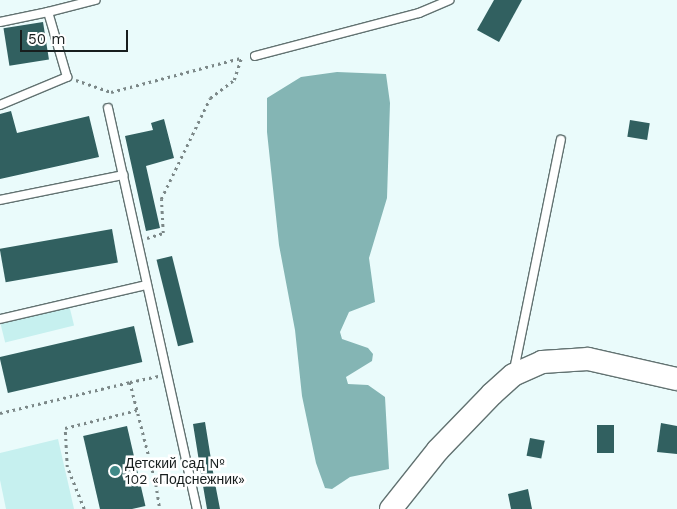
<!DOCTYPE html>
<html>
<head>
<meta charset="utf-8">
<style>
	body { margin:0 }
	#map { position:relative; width:677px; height:509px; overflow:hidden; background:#eafbfb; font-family:"Work Sans",sans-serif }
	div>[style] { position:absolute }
	.green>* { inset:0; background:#c6f0ef; transform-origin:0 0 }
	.water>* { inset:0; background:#84b5b4 }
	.building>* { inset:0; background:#316060; transform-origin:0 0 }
	.path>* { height:2.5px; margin-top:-1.25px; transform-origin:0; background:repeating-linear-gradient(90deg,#7c8888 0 2.5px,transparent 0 6.5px) }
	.roads { filter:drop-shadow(1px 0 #627271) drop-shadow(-1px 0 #627271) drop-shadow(0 1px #627271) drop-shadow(0 -1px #627271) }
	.lane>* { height:8px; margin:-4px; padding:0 4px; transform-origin:4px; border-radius:4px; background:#fff }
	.secondary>* { height:22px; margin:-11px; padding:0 11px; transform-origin:11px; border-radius:11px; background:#fff }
	.dots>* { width:14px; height:14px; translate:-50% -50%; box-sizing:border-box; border:2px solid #fff; border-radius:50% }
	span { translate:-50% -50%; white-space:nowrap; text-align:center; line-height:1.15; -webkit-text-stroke:5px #fff; paint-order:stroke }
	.poi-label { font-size:14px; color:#181e1e }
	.left { translate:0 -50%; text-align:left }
	.scale { position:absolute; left:20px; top:30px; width:108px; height:22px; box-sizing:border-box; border:2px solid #181e1e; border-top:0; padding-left:6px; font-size:15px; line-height:18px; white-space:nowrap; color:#181e1e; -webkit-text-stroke:4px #fff; paint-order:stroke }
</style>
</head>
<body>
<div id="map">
	<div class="green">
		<i style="left:69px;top:305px;width:21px;height:71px;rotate:76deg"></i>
		<i style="clip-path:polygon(58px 439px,74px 509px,6px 509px,0 480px,0 453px)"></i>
	</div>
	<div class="water">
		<i style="clip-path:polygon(337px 72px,386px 74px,390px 103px,387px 198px,369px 258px,375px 302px,349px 312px,340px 332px,342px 339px,368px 348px,373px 354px,372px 361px,346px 377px,348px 384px,368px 385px,385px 397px,389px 469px,350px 477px,332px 489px,325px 488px,316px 463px,302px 396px,295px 330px,279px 245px,267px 132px,267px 98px,301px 77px)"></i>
	</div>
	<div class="building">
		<i style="clip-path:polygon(494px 0,522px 0,499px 42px,477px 30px)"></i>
		<i style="left:43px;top:22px;width:38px;height:40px;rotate:81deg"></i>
		<i style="clip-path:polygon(11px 111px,17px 133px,89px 116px,99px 157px,0 179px,0 114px)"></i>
		<i style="clip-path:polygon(164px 119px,174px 158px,146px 166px,160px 228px,146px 231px,125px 136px,153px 130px,151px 123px)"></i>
		<i style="left:630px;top:120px;width:20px;height:17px;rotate:9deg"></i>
		<i style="left:112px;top:229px;width:34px;height:114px;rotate:80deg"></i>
		<i style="left:172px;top:256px;width:89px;height:16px;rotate:76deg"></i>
		<i style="left:134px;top:326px;width:37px;height:138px;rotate:77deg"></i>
		<i style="clip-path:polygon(205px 422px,214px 478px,220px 509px,207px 509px,202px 480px,193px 424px)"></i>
		<i style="clip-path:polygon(661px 423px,677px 426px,677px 454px,657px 452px)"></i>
		<i style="left:597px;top:425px;width:17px;height:28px"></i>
		<i style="left:127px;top:426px;width:82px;height:45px;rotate:77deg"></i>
		<i style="left:530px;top:438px;width:15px;height:18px;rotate:11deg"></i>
		<i style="clip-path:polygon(528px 489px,532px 509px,511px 509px,508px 494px)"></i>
	</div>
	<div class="path">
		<i style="left:76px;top:80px;width:37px;rotate:19deg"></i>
		<i style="left:111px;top:92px;width:134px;rotate:-14.7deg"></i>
		<i style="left:147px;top:238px;width:17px;rotate:-17deg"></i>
		<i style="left:163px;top:233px;width:34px;rotate:-93deg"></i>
		<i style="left:161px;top:199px;width:112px;rotate:-64.1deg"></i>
		<i style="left:210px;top:98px;width:30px;rotate:-37deg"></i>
		<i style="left:234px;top:80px;width:23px;rotate:-72deg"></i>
		<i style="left:130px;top:382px;width:29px;rotate:-12deg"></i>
		<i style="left:0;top:413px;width:134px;rotate:-13.4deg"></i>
		<i style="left:130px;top:382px;width:105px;rotate:75.7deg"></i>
		<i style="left:156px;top:484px;width:25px;rotate:-14deg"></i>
		<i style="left:156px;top:484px;width:25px;rotate:81deg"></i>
		<i style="left:84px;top:509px;width:45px;rotate:-112deg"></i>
		<i style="left:67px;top:467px;width:39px;rotate:-93deg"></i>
		<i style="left:65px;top:428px;width:74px;rotate:-14deg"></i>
	</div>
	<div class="roads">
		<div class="lane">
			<i style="left:0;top:22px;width:49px;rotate:-11.8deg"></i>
			<i style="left:255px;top:56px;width:170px;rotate:-14.7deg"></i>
			<i style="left:419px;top:13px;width:33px;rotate:-23deg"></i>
			<i style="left:0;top:105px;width:73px;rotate:-22.7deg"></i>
			<i style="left:67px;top:77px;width:68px;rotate:-106.3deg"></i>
			<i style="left:48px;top:12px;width:49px;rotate:-14.3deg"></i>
			<i style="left:108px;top:108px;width:411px;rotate:77.5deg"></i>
			<i style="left:0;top:200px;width:126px;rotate:-11.5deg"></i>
			<i style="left:0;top:319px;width:150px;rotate:-13.1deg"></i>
			<i style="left:514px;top:370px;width:235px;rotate:-78.5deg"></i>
		</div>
		<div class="secondary">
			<i style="left:391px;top:509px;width:75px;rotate:-51.5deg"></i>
			<i style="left:438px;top:450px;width:78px;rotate:-46deg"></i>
			<i style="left:492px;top:394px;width:28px;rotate:-42deg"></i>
			<i style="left:513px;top:375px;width:32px;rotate:-24deg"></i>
			<i style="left:542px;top:362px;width:46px;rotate:-3.7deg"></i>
			<i style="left:588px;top:359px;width:91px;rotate:12.7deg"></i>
		</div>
	</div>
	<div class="dots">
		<i style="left:115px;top:471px;background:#418988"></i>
	</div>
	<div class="poi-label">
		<span class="left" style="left:125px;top:471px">Детский сад №<br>102 «Подснежник»</span>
	</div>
	<div class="scale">50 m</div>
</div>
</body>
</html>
